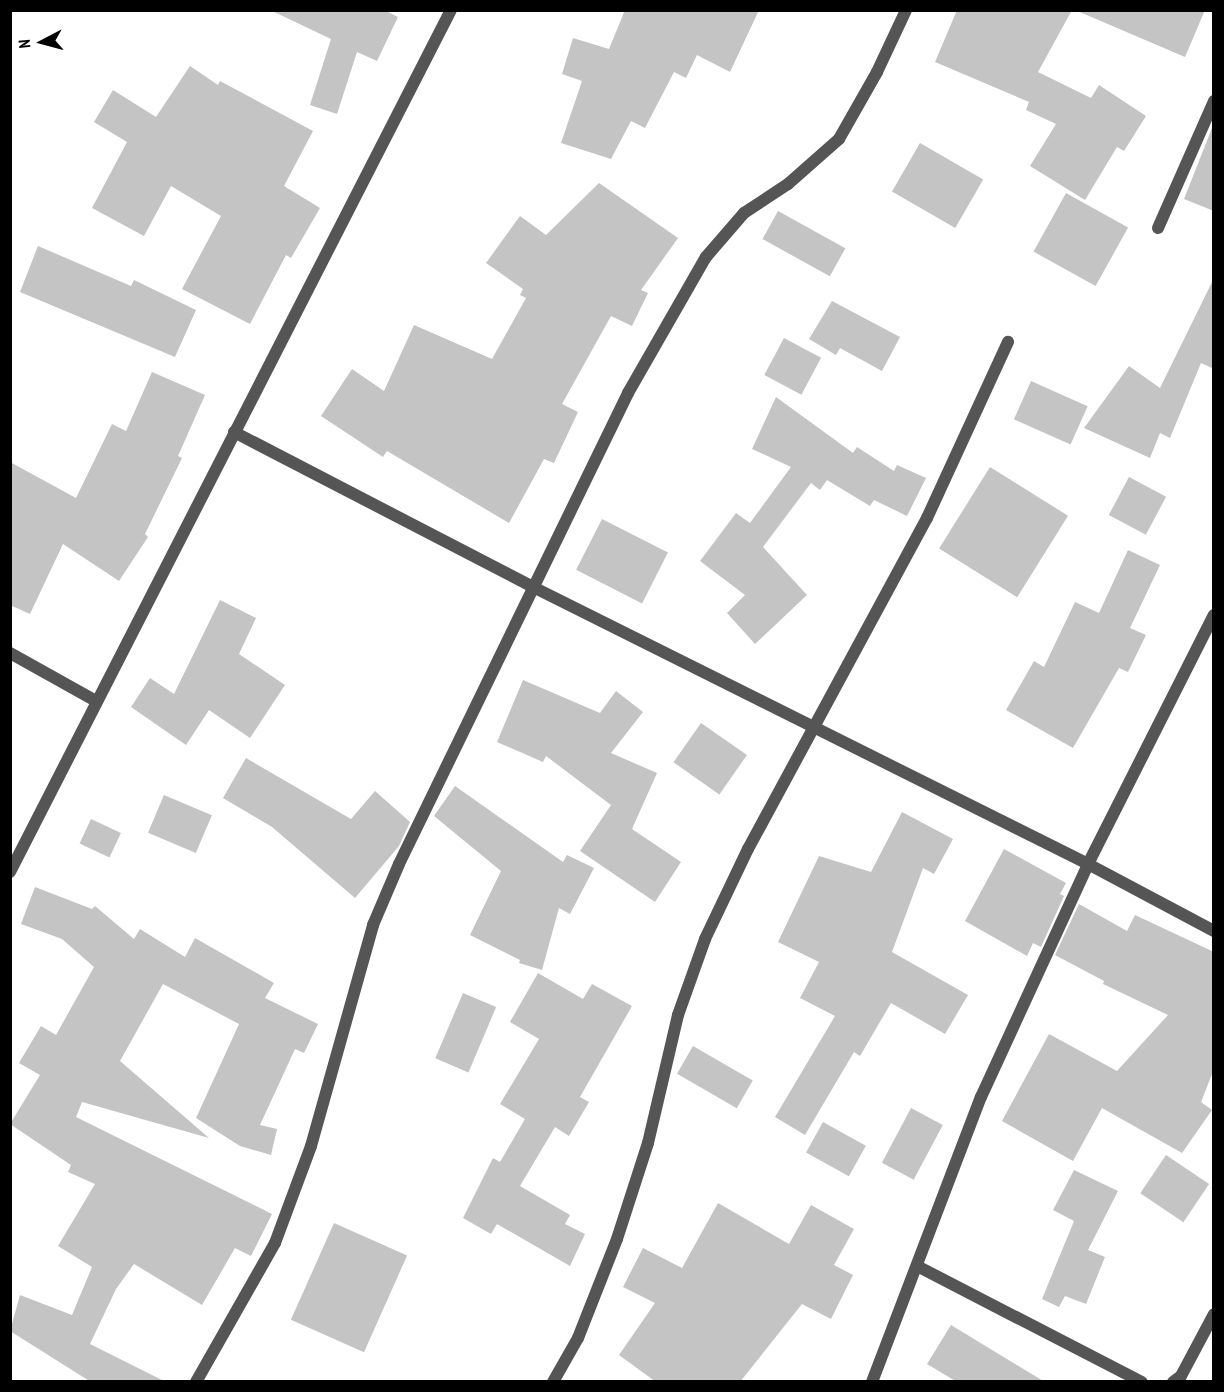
<!DOCTYPE html>
<html>
<head>
<meta charset="utf-8">
<style>
	body { margin:0 }
	#map { position:relative; width:1224px; height:1392px; overflow:hidden; background:#fff; font-family:"PT Sans Narrow",sans-serif }
	div>[style] { position:absolute }
	.building>* { inset:0; background:#c4c4c4; transform-origin:0 0 }
	.minor>* { height:12px; margin:-6px; padding:0 6px; transform-origin:6px; border-radius:6px; background:#555 }
	span { translate:-50% -50%; white-space:nowrap; text-align:center; line-height:1.15; -webkit-text-stroke:4.5px #fff; paint-order:stroke }
	.frame { position:absolute; inset:0; border:12px solid #000; pointer-events:none }
	.north { position:absolute; left:12px; top:12px; width:60px; height:60px; -webkit-text-stroke:4px #fff; paint-order:stroke; rotate:264deg; font-size:16px; font-weight:700; line-height:24px; text-align:center; color:#000 }
	.north::after { content:''; display:block; margin:auto; width:21px; height:27px; background:#000; clip-path:polygon(50% 0,100% 100%,50% 72%,0 100%) }
</style>
</head>
<body>
<div id="map">
	<div class="building">
		<i style="clip-path:polygon(270px 10px,384px 10px,398px 17px,377px 61px,357px 52px,337px 114px,310px 105px,331px 39px)"></i>
		<i style="clip-path:polygon(625px 10px,759px 10px,730px 72px,697px 55px,686px 78px,674px 72px,645px 128px,631px 121px,611px 159px,561px 143px,582px 81px,562px 74px,573px 38px,609px 49px)"></i>
		<i style="clip-path:polygon(957px 10px,1072px 10px,1038px 72px,1091px 98px,1099px 85px,1146px 116px,1124px 151px,1117px 147px,1085px 200px,1030px 166px,1056px 124px,1026px 110px,1029px 102px,935px 62px)"></i>
		<i style="clip-path:polygon(1075px 10px,1205px 10px,1185px 57px)"></i>
		<i style="clip-path:polygon(190px 66px,218px 85px,220px 81px,313px 131px,284px 186px,320px 208px,291px 258px,286px 255px,250px 324px,182px 289px,221px 216px,171px 186px,144px 236px,92px 208px,127px 142px,94px 122px,113px 90px,156px 117px)"></i>
		<i style="clip-path:polygon(1212px 128px,1214px 128px,1214px 211px,1184px 199px)"></i>
		<i style="left:920px;top:143px;width:73px;height:56px;rotate:30deg"></i>
		<i style="clip-path:polygon(599px 183px,678px 238px,641px 290px,648px 293px,632px 326px,611px 316px,562px 404px,578px 412px,554px 463px,544px 459px,509px 523px,387px 451px,383px 457px,321px 416px,352px 369px,384px 391px,414px 325px,492px 359px,526px 298px,520px 295px,523px 289px,486px 263px,520px 216px,546px 235px)"></i>
		<i style="left:1066px;top:193px;width:71px;height:67px;rotate:29deg"></i>
		<i style="left:778px;top:211px;width:77px;height:32px;rotate:29deg"></i>
		<i style="clip-path:polygon(38px 246px,131px 286px,134px 280px,196px 310px,175px 357px,20px 292px)"></i>
		<i style="clip-path:polygon(1214px 278px,1214px 369px,1201px 363px,1170px 438px,1160px 433px,1150px 458px,1084px 428px,1129px 366px,1160px 388px)"></i>
		<i style="clip-path:polygon(832px 301px,900px 337px,882px 371px,840px 348px,836px 355px,809px 339px)"></i>
		<i style="left:784px;top:338px;width:42px;height:42px;rotate:28deg"></i>
		<i style="clip-path:polygon(152px 372px,205px 395px,178px 456px,182px 458px,145px 534px,148px 537px,119px 581px,63px 544px,30px 614px,10px 605px,10px 462px,76px 498px,112px 424px,126px 431px)"></i>
		<i style="left:1031px;top:381px;width:62px;height:42px;rotate:24deg"></i>
		<i style="clip-path:polygon(776px 397px,853px 453px,857px 447px,894px 471px,897px 465px,926px 478px,907px 516px,874px 500px,870px 506px,827px 480px,820px 490px,811px 483px,763px 547px,807px 595px,755px 644px,727px 613px,745px 595px,700px 561px,736px 513px,750px 523px,791px 467px,752px 449px)"></i>
		<i style="left:990px;top:467px;width:92px;height:96px;rotate:32deg"></i>
		<i style="left:1129px;top:477px;width:42px;height:43px;rotate:28deg"></i>
		<i style="left:602px;top:519px;width:74px;height:57px;rotate:27deg"></i>
		<i style="clip-path:polygon(1128px 550px,1160px 565px,1130px 628px,1146px 635px,1128px 672px,1119px 668px,1073px 748px,1006px 710px,1034px 661px,1044px 667px,1075px 602px,1099px 613px)"></i>
		<i style="clip-path:polygon(220px 600px,256px 618px,239px 654px,285px 685px,250px 738px,209px 710px,186px 745px,131px 707px,150px 678px,174px 694px)"></i>
		<i style="clip-path:polygon(523px 680px,600px 713px,616px 691px,643px 712px,611px 753px,657px 773px,632px 829px,681px 862px,655px 902px,580px 851px,611px 805px,546px 756px,543px 762px,497px 742px)"></i>
		<i style="left:701px;top:723px;width:56px;height:48px;rotate:35deg"></i>
		<i style="clip-path:polygon(246px 758px,351px 819px,375px 791px,410px 822px,399px 846px,355px 898px,272px 827px,223px 798px)"></i>
		<i style="clip-path:polygon(455px 786px,563px 862px,567px 855px,594px 868px,570px 914px,559px 908px,542px 970px,519px 963px,520px 960px,470px 935px,501px 871px,434px 816px)"></i>
		<i style="left:164px;top:795px;width:52px;height:41px;rotate:23deg"></i>
		<i style="clip-path:polygon(902px 812px,953px 839px,934px 874px,923px 868px,892px 952px,968px 995px,945px 1034px,891px 1003px,860px 1056px,854px 1052px,805px 1135px,775px 1117px,835px 1016px,800px 998px,819px 962px,778px 942px,819px 856px,871px 872px)"></i>
		<i style="left:91px;top:819px;width:33px;height:27px;rotate:25deg"></i>
		<i style="clip-path:polygon(1004px 849px,1066px 883px,1060px 894px,1064px 896px,1041px 947px,1033px 943px,1027px 956px,965px 921px)"></i>
		<i style="clip-path:polygon(35px 887px,92px 909px,95px 906px,134px 939px,140px 929px,185px 957px,195px 938px,274px 983px,265px 998px,318px 1024px,304px 1053px,295px 1049px,260px 1125px,277px 1129px,271px 1155px,240px 1146px,196px 1118px,239px 1024px,163px 984px,120px 1061px,209px 1138px,82px 1102px,76px 1117px,272px 1214px,251px 1256px,235px 1248px,202px 1305px,134px 1264px,116px 1289px,90px 1344px,166px 1382px,91px 1382px,10px 1331px,20px 1295px,72px 1315px,92px 1267px,58px 1246px,95px 1184px,68px 1172px,71px 1165px,10px 1124px,40px 1075px,19px 1063px,41px 1026px,56px 1035px,94px 967px,62px 939px,21px 924px)"></i>
		<i style="clip-path:polygon(1079px 904px,1127px 931px,1135px 915px,1214px 952px,1214px 1069px,1201px 1102px,1212px 1110px,1182px 1153px,1102px 1108px,1073px 1161px,1002px 1121px,1049px 1034px,1117px 1071px,1168px 1015px,1103px 984px,1104px 981px,1055px 955px)"></i>
		<i style="clip-path:polygon(538px 973px,583px 999px,592px 984px,632px 1006px,580px 1097px,589px 1102px,569px 1136px,555px 1127px,520px 1186px,570px 1215px,565px 1224px,585px 1234px,570px 1266px,497px 1224px,491px 1234px,463px 1218px,493px 1158px,500px 1162px,525px 1119px,500px 1104px,539px 1039px,510px 1022px)"></i>
		<i style="left:463px;top:993px;width:36px;height:71px;rotate:23deg"></i>
		<i style="left:693px;top:1046px;width:69px;height:32px;rotate:30deg"></i>
		<i style="left:911px;top:1108px;width:36px;height:62px;rotate:28deg"></i>
		<i style="left:823px;top:1122px;width:49px;height:35px;rotate:29deg"></i>
		<i style="left:1166px;top:1155px;width:52px;height:46px;rotate:34deg"></i>
		<i style="clip-path:polygon(1074px 1170px,1118px 1191px,1088px 1250px,1105px 1257px,1086px 1304px,1065px 1296px,1059px 1307px,1042px 1299px,1074px 1221px,1053px 1210px)"></i>
		<i style="clip-path:polygon(718px 1203px,789px 1244px,811px 1205px,854px 1229px,834px 1265px,853px 1275px,831px 1319px,802px 1304px,740px 1382px,656px 1382px,619px 1355px,655px 1303px,623px 1287px,643px 1248px,682px 1268px)"></i>
		<i style="left:334px;top:1223px;width:80px;height:106px;rotate:24deg"></i>
		<i style="clip-path:polygon(951px 1325px,1045px 1382px,957px 1382px,927px 1364px)"></i>
	</div>
	<div class="minor">
		<i style="left:1158px;top:228px;width:139px;rotate:-66.2deg"></i>
		<i style="left:234px;top:432px;width:335px;rotate:27.4deg"></i>
		<i style="left:531px;top:586px;width:623px;rotate:26.52deg"></i>
		<i style="left:1088px;top:864px;width:143px;rotate:28deg"></i>
		<i style="left:10px;top:653px;width:98px;rotate:29.2deg"></i>
		<i style="left:10px;top:872px;width:968px;rotate:-62.91deg"></i>
		<i style="left:917px;top:1266px;width:253px;rotate:27.3deg"></i>
		<i style="left:196px;top:1382px;width:160px;rotate:-60.4deg"></i>
		<i style="left:275px;top:1243px;width:103px;rotate:-69.6deg"></i>
		<i style="left:311px;top:1146px;width:230px;rotate:-74.3deg"></i>
		<i style="left:373px;top:925px;width:66px;rotate:-66.9deg"></i>
		<i style="left:399px;top:864px;width:524px;rotate:-64.07deg"></i>
		<i style="left:628px;top:393px;width:157px;rotate:-60.2deg"></i>
		<i style="left:706px;top:257px;width:58px;rotate:-49.2deg"></i>
		<i style="left:744px;top:213px;width:53px;rotate:-33.4deg"></i>
		<i style="left:788px;top:184px;width:68px;rotate:-41.4deg"></i>
		<i style="left:839px;top:139px;width:77px;rotate:-60.4deg"></i>
		<i style="left:877px;top:72px;width:68px;rotate:-64.9deg"></i>
		<i style="left:553px;top:1382px;width:51px;rotate:-60.4deg"></i>
		<i style="left:578px;top:1338px;width:106px;rotate:-68.5deg"></i>
		<i style="left:617px;top:1239px;width:101px;rotate:-72.1deg"></i>
		<i style="left:648px;top:1143px;width:131px;rotate:-76.8deg"></i>
		<i style="left:678px;top:1015px;width:81px;rotate:-70.4deg"></i>
		<i style="left:705px;top:939px;width:100px;rotate:-64.5deg"></i>
		<i style="left:748px;top:849px;width:376px;rotate:-61.6deg"></i>
		<i style="left:927px;top:518px;width:194px;rotate:-65.3deg"></i>
		<i style="left:872px;top:1382px;width:305px;rotate:-69.1deg"></i>
		<i style="left:981px;top:1097px;width:256px;rotate:-65.3deg"></i>
		<i style="left:1088px;top:864px;width:279px;rotate:-63.2deg"></i>
		<i style="left:1173px;top:1382px;width:10px;rotate:-37deg"></i>
		<i style="left:1181px;top:1376px;width:70px;rotate:-62deg"></i>
	</div>
	<div class="frame"></div>
	<div class="north">N</div>
</div>
</body>
</html>
